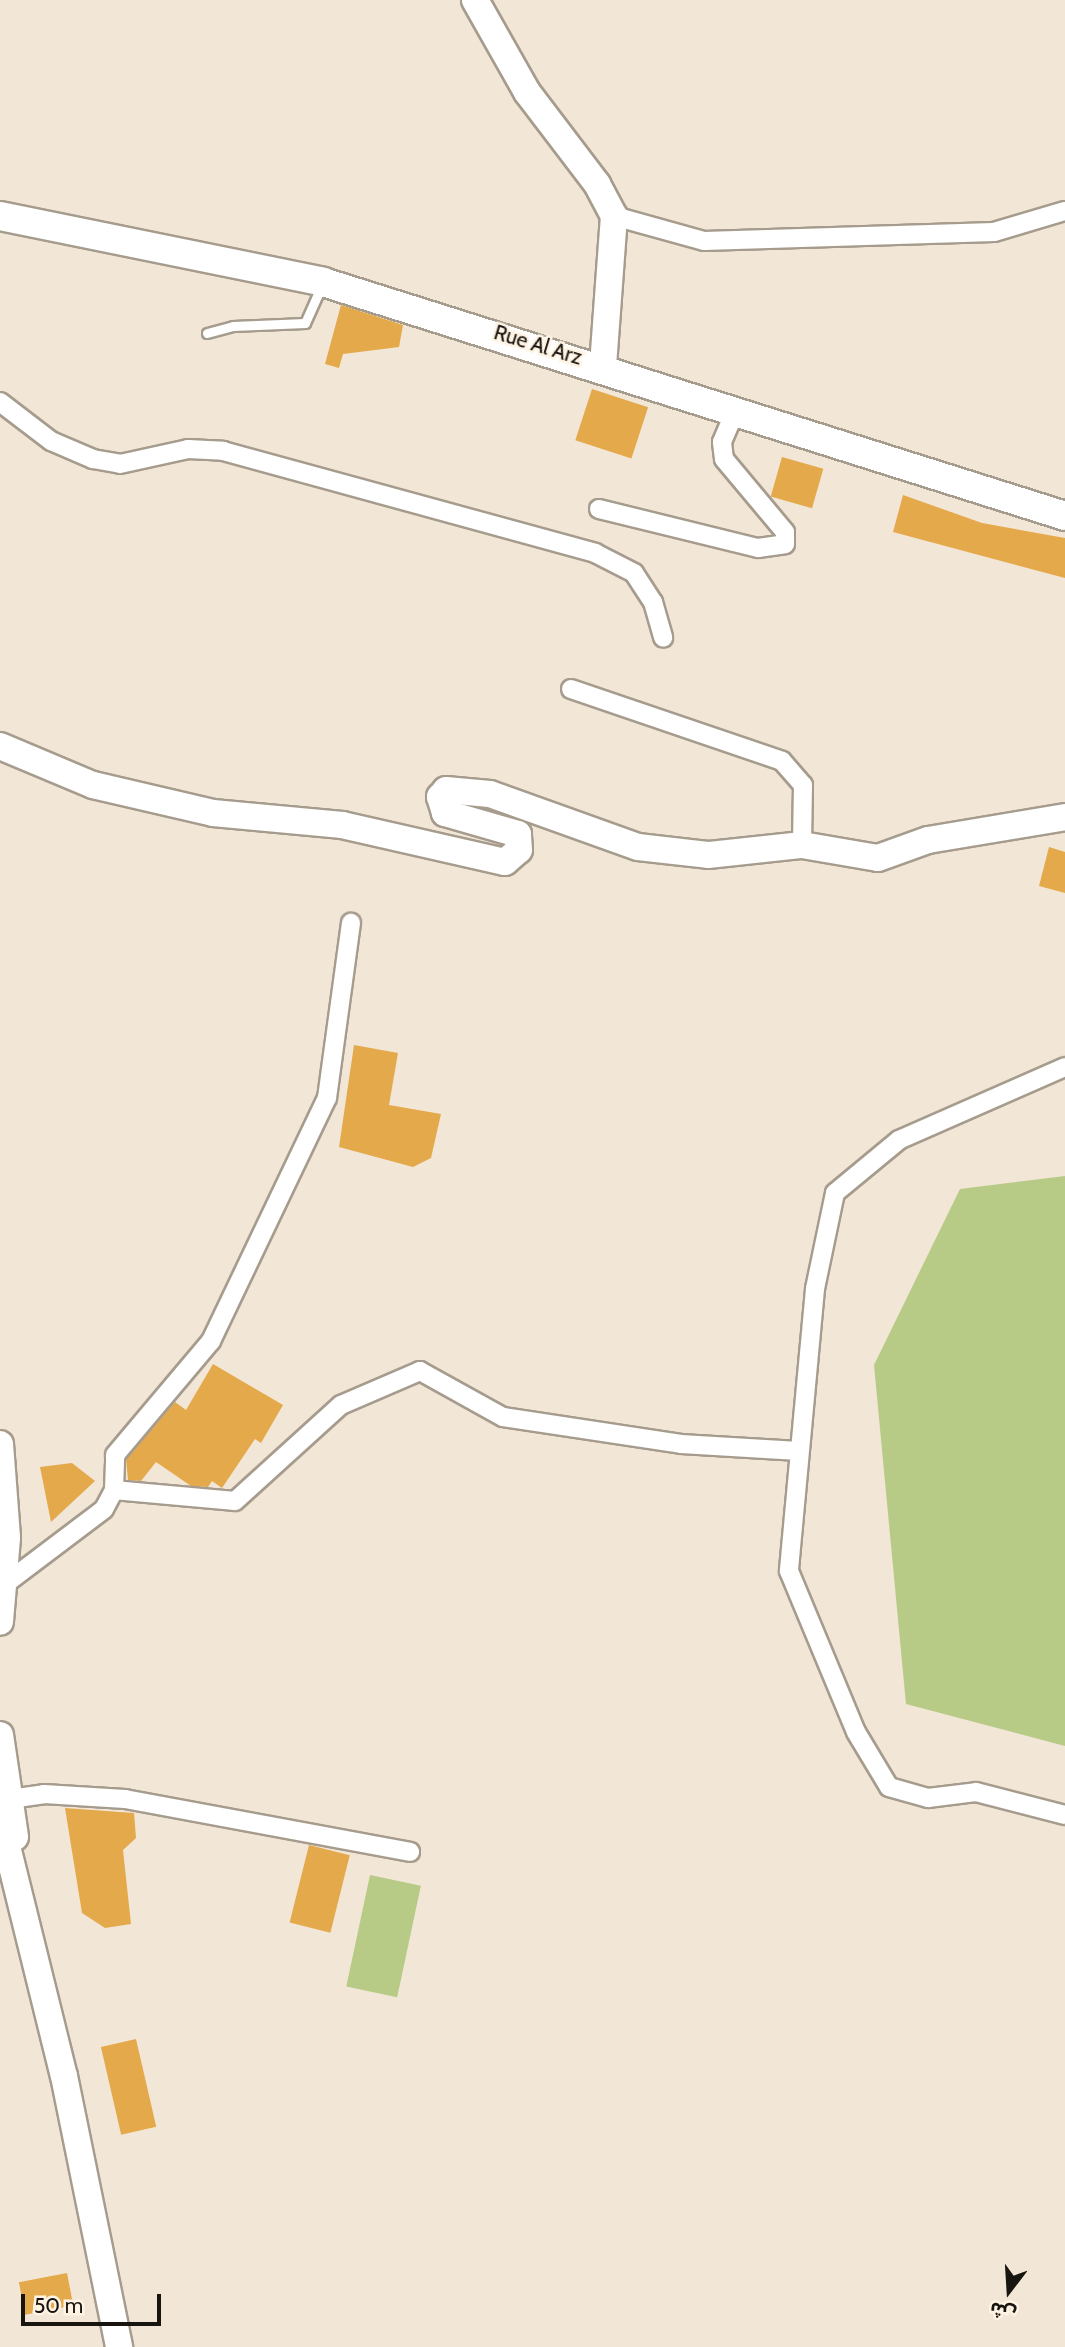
<!DOCTYPE html>
<html>
<head>
<meta charset="utf-8">
<style>
	body { margin:0 }
	#map { position:relative; width:1065px; height:2347px; overflow:hidden; background:#f2e6d6; font-family:Cabin,"Noto Sans Arabic",sans-serif }
	div>[style] { position:absolute }
	.green>* { inset:0; background:#b7ca86; transform-origin:0 0 }
	.building>* { inset:0; background:#e4a94b; transform-origin:0 0 }
	.roads { filter:drop-shadow(2px 0 #a69c8d) drop-shadow(-2px 0 #a69c8d) drop-shadow(0 2px #a69c8d) drop-shadow(0 -2px #a69c8d) }
	.lane>* { height:9px; margin:-4.5px; padding:0 4.5px; transform-origin:4.5px; border-radius:4.5px; background:#fff }
	.street>* { height:18px; margin:-9px; padding:0 9px; transform-origin:9px; border-radius:9px; background:#fff }
	.secondary>* { height:26px; margin:-13px; padding:0 13px; transform-origin:13px; border-radius:13px; background:#fff }
	.primary>* { height:28px; margin:-14px; padding:0 14px; transform-origin:14px; border-radius:14px; background:#fff }
	span { translate:-50% -50%; white-space:nowrap; text-align:center; line-height:1.15; -webkit-text-stroke:5px #fff4e4; paint-order:stroke }
	.street-label { font-size:21px; color:#18140f }
	.north { position:absolute; left:974px; top:2256px; width:70px; height:70px; -webkit-text-stroke:5px #fff4e4; paint-order:stroke; rotate:197deg; font-size:19px; font-weight:700; line-height:28px; text-align:center; color:#18140f }
	.north::after { content:''; display:block; margin:auto; width:24px; height:32px; background:#18140f; clip-path:polygon(50% 0,100% 100%,50% 72%,0 100%) }
	.scale { position:absolute; left:21px; top:2294px; width:140px; height:32px; box-sizing:border-box; border:4px solid #18140f; border-top:0; padding-left:9px; font-size:21px; line-height:24px; white-space:nowrap; color:#18140f; -webkit-text-stroke:5px #fff4e4; paint-order:stroke }
</style>
</head>
<body>
<div id="map">
	<div class="green">
		<i style="clip-path:polygon(1065px 1176px,1065px 1746px,906px 1704px,874px 1365px,960px 1189px)"></i>
		<i style="left:370px;top:1875px;width:52px;height:114px;rotate:12deg"></i>
	</div>
	<div class="building">
		<i style="clip-path:polygon(341px 305px,403px 325px,399px 347px,343px 354px,339px 368px,325px 364px)"></i>
		<i style="left:592px;top:389px;width:59px;height:54px;rotate:18deg"></i>
		<i style="left:782px;top:457px;width:43px;height:41px;rotate:16deg"></i>
		<i style="clip-path:polygon(903px 495px,982px 523px,1065px 538px,1065px 578px,893px 532px)"></i>
		<i style="clip-path:polygon(1049px 847px,1065px 852px,1065px 893px,1039px 886px)"></i>
		<i style="clip-path:polygon(354px 1045px,398px 1053px,389px 1105px,441px 1114px,431px 1158px,413px 1167px,339px 1147px)"></i>
		<i style="clip-path:polygon(213px 1364px,283px 1405px,261px 1443px,255px 1439px,222px 1488px,212px 1481px,208px 1487px,191px 1486px,156px 1462px,141px 1481px,128px 1480px,126px 1459px,175px 1402px,186px 1410px)"></i>
		<i style="clip-path:polygon(72px 1463px,95px 1481px,51px 1522px,40px 1467px)"></i>
		<i style="clip-path:polygon(65px 1808px,134px 1813px,136px 1838px,123px 1850px,131px 1924px,105px 1928px,82px 1913px)"></i>
		<i style="left:309px;top:1845px;width:42px;height:80px;rotate:14deg"></i>
		<i style="left:136px;top:2039px;width:90px;height:36px;rotate:77deg"></i>
		<i style="left:67px;top:2273px;width:33px;height:49px;rotate:79deg"></i>
	</div>
	<div class="roads">
		<div class="lane">
			<i style="left:207px;top:333px;width:27px;rotate:-15deg"></i>
			<i style="left:233px;top:326px;width:72px;rotate:-2.4deg"></i>
			<i style="left:305px;top:323px;width:39px;rotate:-66deg"></i>
		</div>
		<div class="street">
			<i style="left:614px;top:216px;width:93px;rotate:15.5deg"></i>
			<i style="left:704px;top:241px;width:290px;rotate:-1.8deg"></i>
			<i style="left:994px;top:232px;width:74px;rotate:-16.5deg"></i>
			<i style="left:0;top:402px;width:64px;rotate:37.4deg"></i>
			<i style="left:51px;top:441px;width:46px;rotate:23.2deg"></i>
			<i style="left:93px;top:459px;width:27px;rotate:10deg"></i>
			<i style="left:120px;top:464px;width:70px;rotate:-12.4deg"></i>
			<i style="left:188px;top:449px;width:35px;rotate:3deg"></i>
			<i style="left:223px;top:451px;width:386px;rotate:15.3deg"></i>
			<i style="left:595px;top:553px;width:44px;rotate:27.1deg"></i>
			<i style="left:634px;top:573px;width:35px;rotate:57deg"></i>
			<i style="left:653px;top:602px;width:37px;rotate:74deg"></i>
			<i style="left:599px;top:509px;width:164px;rotate:13.8deg"></i>
			<i style="left:758px;top:548px;width:27px;rotate:-8deg"></i>
			<i style="left:785px;top:544px;width:12px;rotate:-90deg"></i>
			<i style="left:785px;top:532px;width:95px;rotate:-129.9deg"></i>
			<i style="left:724px;top:459px;width:17px;rotate:-97deg"></i>
			<i style="left:722px;top:442px;width:36px;rotate:-67deg"></i>
			<i style="left:571px;top:689px;width:223px;rotate:18.8deg"></i>
			<i style="left:782px;top:761px;width:32px;rotate:49deg"></i>
			<i style="left:803px;top:785px;width:60px;rotate:91deg"></i>
			<i style="left:1065px;top:1067px;width:181px;rotate:156.3deg"></i>
			<i style="left:899px;top:1140px;width:83px;rotate:140.4deg"></i>
			<i style="left:835px;top:1193px;width:98px;rotate:101.8deg"></i>
			<i style="left:815px;top:1289px;width:283px;rotate:95.3deg"></i>
			<i style="left:789px;top:1571px;width:174px;rotate:67.4deg"></i>
			<i style="left:856px;top:1732px;width:64px;rotate:59deg"></i>
			<i style="left:889px;top:1787px;width:41px;rotate:15.8deg"></i>
			<i style="left:928px;top:1798px;width:48px;rotate:-7.1deg"></i>
			<i style="left:976px;top:1792px;width:92px;rotate:14.5deg"></i>
			<i style="left:114px;top:1490px;width:121px;rotate:5.2deg"></i>
			<i style="left:235px;top:1501px;width:143px;rotate:-42.2deg"></i>
			<i style="left:341px;top:1405px;width:86px;rotate:-23.3deg"></i>
			<i style="left:420px;top:1371px;width:95px;rotate:29deg"></i>
			<i style="left:503px;top:1417px;width:180px;rotate:8.6deg"></i>
			<i style="left:681px;top:1444px;width:118px;rotate:3.4deg"></i>
			<i style="left:5px;top:1584px;width:124px;rotate:-37.1deg"></i>
			<i style="left:104px;top:1509px;width:21px;rotate:-62deg"></i>
			<i style="left:114px;top:1490px;width:35px;rotate:-88deg"></i>
			<i style="left:115px;top:1455px;width:149px;rotate:-49.9deg"></i>
			<i style="left:211px;top:1341px;width:269px;rotate:-64.5deg"></i>
			<i style="left:327px;top:1098px;width:177px;rotate:-82.2deg"></i>
			<i style="left:10px;top:1799px;width:34px;rotate:-8deg"></i>
			<i style="left:44px;top:1794px;width:81px;rotate:3.5deg"></i>
			<i style="left:125px;top:1799px;width:290px;rotate:10.5deg"></i>
		</div>
		<div class="secondary">
			<i style="left:475px;top:0;width:106px;rotate:60.5deg"></i>
			<i style="left:527px;top:92px;width:116px;rotate:52.7deg"></i>
			<i style="left:597px;top:184px;width:36px;rotate:62deg"></i>
			<i style="left:614px;top:216px;width:149px;rotate:94.2deg"></i>
			<i style="left:0;top:746px;width:101px;rotate:22.8deg"></i>
			<i style="left:93px;top:785px;width:123px;rotate:13.1deg"></i>
			<i style="left:213px;top:813px;width:130px;rotate:5.3deg"></i>
			<i style="left:342px;top:825px;width:167px;rotate:12.8deg"></i>
			<i style="left:505px;top:862px;width:18px;rotate:-41deg"></i>
			<i style="left:519px;top:850px;width:16px;rotate:-94deg"></i>
			<i style="left:518px;top:834px;width:76px;rotate:-164deg"></i>
			<i style="left:445px;top:813px;width:17px;rotate:-107deg"></i>
			<i style="left:440px;top:797px;width:9px;rotate:-49deg"></i>
			<i style="left:446px;top:790px;width:44px;rotate:5.2deg"></i>
			<i style="left:490px;top:794px;width:157px;rotate:19.7deg"></i>
			<i style="left:638px;top:847px;width:70px;rotate:6.5deg"></i>
			<i style="left:708px;top:855px;width:95px;rotate:-6.1deg"></i>
			<i style="left:802px;top:845px;width:77px;rotate:9.7deg"></i>
			<i style="left:878px;top:858px;width:53px;rotate:-19.8deg"></i>
			<i style="left:928px;top:840px;width:139px;rotate:-9.5deg"></i>
			<i style="left:0;top:1444px;width:94px;rotate:85.7deg"></i>
			<i style="left:7px;top:1538px;width:84px;rotate:94.8deg"></i>
			<i style="left:0;top:1735px;width:103px;rotate:81.6deg"></i>
			<i style="left:0;top:1818px;width:266px;rotate:76.1deg"></i>
			<i style="left:64px;top:2076px;width:277px;rotate:78.5deg"></i>
		</div>
		<div class="primary">
			<i style="left:0;top:216px;width:330px;rotate:11.5deg"></i>
			<i style="left:323px;top:282px;width:778px;rotate:17.5deg"></i>
		</div>
	</div>
	<div class="street-label">
		<span style="left:538px;top:345px;rotate:17deg">Rue Al Arz</span>
	</div>
	<div class="north">ش</div>
	<div class="scale">50 m</div>
</div>
</body>
</html>
